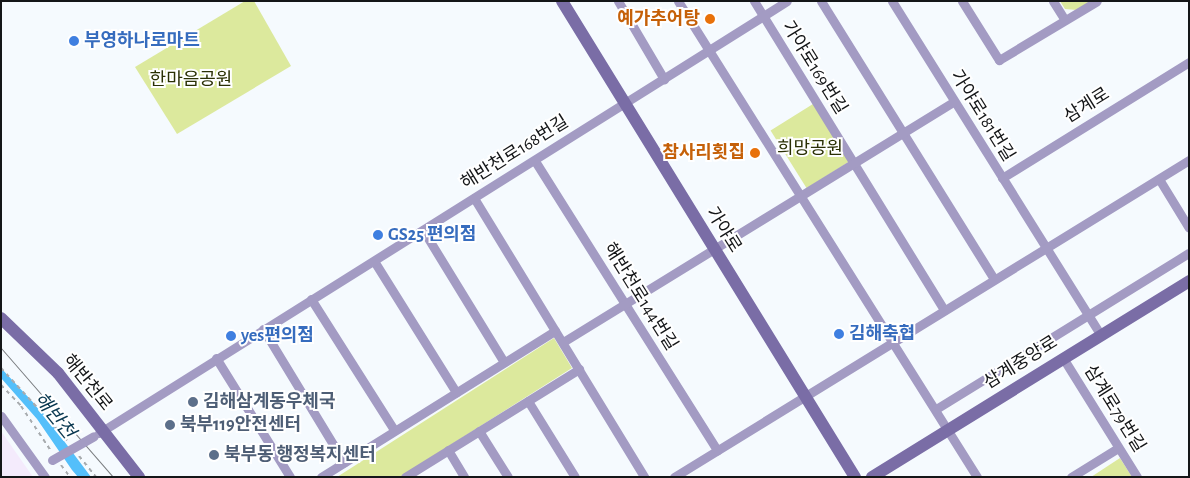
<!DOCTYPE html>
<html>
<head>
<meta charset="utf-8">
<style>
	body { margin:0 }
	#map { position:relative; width:1190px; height:478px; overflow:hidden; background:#f5fafe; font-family:"Alegreya Sans","Noto Sans KR",sans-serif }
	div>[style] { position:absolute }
	.education>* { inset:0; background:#f4ebfc }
	.green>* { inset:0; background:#dce99d; transform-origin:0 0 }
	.water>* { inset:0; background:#54bffa }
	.path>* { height:2px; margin-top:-1px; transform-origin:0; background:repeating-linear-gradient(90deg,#a7abae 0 4px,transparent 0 8px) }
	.street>* { height:9px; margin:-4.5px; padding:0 4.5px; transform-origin:4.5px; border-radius:4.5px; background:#a39bc3 }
	.secondary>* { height:12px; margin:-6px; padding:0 6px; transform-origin:6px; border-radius:6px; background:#7a6da6 }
	.tram>* { height:1px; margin:-0.5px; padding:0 0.5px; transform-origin:0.5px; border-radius:0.5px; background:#7a7d80 }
	.street-bridge>* { height:9px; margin:-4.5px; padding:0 4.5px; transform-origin:4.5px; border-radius:4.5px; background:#a39bc3 }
	.dots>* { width:14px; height:14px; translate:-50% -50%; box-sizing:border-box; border:2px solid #fff; border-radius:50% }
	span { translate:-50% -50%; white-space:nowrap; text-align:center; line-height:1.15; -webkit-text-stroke:4px #fff; paint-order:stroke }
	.food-label { font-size:18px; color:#c56008; font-weight:700 }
	.right { translate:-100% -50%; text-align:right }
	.shop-label { font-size:18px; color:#366cbe; font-weight:700 }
	.left { translate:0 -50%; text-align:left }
	.street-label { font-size:18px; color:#141618 }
	.park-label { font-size:18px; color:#2a3004 }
	.service-label { font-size:18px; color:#4e5e75; font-weight:700 }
	.water-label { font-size:19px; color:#08374f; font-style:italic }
	.frame { position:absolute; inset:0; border:2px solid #141618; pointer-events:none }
</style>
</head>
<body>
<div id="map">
	<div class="education">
		<i style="clip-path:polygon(1px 431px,33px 477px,1px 477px)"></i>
	</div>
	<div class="green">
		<i style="clip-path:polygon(245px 1px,254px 1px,291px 66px,177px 134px,135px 67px)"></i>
		<i style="clip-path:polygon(1060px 1px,1092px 1px,1077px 10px,1065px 9px)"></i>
		<i style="left:813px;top:104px;width:68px;height:50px;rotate:58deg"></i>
		<i style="clip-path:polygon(554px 338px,572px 368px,400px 477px,337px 477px)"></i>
		<i style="clip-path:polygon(1120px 458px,1132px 477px,1091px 477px)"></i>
	</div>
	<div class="water">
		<i style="clip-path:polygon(1px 368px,43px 413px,91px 477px,78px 477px,72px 470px,37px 419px,1px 378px)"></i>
	</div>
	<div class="path">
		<i style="left:1px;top:368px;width:98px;rotate:47.5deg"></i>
		<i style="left:1px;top:385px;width:29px;rotate:46deg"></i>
		<i style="left:21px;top:406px;width:54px;rotate:56.3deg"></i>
		<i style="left:79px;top:456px;width:27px;rotate:51deg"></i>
		<i style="left:61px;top:465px;width:15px;rotate:53deg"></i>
	</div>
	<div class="street">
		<i style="left:618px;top:1px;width:91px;rotate:59.5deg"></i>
		<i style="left:678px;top:1px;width:562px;rotate:57.86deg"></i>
		<i style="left:754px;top:1px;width:363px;rotate:58.4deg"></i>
		<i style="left:821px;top:1px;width:327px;rotate:58.1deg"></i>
		<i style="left:892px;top:1px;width:394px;rotate:58deg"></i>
		<i style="left:962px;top:1px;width:70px;rotate:57.9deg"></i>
		<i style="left:999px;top:60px;width:114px;rotate:-31deg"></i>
		<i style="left:1053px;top:1px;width:22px;rotate:58deg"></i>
		<i style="left:535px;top:161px;width:342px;rotate:57.8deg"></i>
		<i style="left:1002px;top:178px;width:220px;rotate:-31.8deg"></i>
		<i style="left:1159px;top:179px;width:57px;rotate:58.5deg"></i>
		<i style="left:474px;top:198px;width:327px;rotate:58.6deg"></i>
		<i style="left:423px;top:230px;width:155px;rotate:58.5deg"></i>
		<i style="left:374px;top:261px;width:155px;rotate:58deg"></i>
		<i style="left:311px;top:299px;width:155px;rotate:57.6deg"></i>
		<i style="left:263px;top:329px;width:156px;rotate:58.7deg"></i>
		<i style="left:563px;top:342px;width:459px;rotate:-31.6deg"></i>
		<i style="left:216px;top:358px;width:140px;rotate:58.1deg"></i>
		<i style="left:1063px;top:358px;width:140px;rotate:58.1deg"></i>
		<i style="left:528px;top:401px;width:89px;rotate:58.3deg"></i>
		<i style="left:936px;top:409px;width:297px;rotate:-31.7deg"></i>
		<i style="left:1px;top:416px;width:75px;rotate:54.2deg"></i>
		<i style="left:479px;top:431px;width:54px;rotate:57.8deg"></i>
		<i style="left:99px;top:433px;width:812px;rotate:-32.12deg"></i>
		<i style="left:448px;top:450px;width:31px;rotate:59deg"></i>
		<i style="left:321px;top:477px;width:276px;rotate:-32deg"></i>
		<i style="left:405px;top:477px;width:205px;rotate:-31.8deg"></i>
		<i style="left:674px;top:477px;width:605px;rotate:-31.61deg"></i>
		<i style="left:1071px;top:477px;width:55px;rotate:-31.7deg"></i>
	</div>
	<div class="secondary">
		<i style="left:562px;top:1px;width:559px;rotate:58.39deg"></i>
		<i style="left:1px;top:318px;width:79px;rotate:44deg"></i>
		<i style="left:58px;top:373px;width:132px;rotate:52.1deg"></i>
		<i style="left:872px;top:477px;width:373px;rotate:-31.7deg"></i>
	</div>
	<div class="tram">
		<i style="left:1px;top:348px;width:171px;rotate:49deg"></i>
	</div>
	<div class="street-bridge">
		<i style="left:52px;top:460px;width:48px;rotate:-29.7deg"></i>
	</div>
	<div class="dots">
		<i style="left:710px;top:19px;background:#e8710a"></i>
		<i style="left:74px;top:41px;background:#3f7fe0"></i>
		<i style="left:755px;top:153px;background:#e8710a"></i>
		<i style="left:378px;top:235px;background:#3f7fe0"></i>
		<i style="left:839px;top:334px;background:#3f7fe0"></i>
		<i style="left:231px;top:336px;background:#3f7fe0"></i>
		<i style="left:193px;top:402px;background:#5c6f8a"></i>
		<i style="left:170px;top:425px;background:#5c6f8a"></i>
		<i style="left:214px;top:455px;background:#5c6f8a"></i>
	</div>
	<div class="food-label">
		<span class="right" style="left:700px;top:19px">예가추어탕</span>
		<span class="right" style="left:745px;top:153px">참사리횟집</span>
	</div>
	<div class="shop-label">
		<span class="left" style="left:84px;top:41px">부영하나로마트</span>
		<span class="left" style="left:388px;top:235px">GS25 편의점</span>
		<span class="left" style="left:849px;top:334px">김해축협</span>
		<span class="left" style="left:241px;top:336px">yes편의점</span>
	</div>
	<div class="street-label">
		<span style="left:814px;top:68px;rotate:58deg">가야로169번길</span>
		<span style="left:1087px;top:106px;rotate:-32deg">삼계로</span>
		<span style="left:982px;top:116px;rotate:58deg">가야로181번길</span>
		<span style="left:515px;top:153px;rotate:-32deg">해반천로168번길</span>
		<span style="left:723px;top:230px;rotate:58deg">가야로</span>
		<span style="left:640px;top:297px;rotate:58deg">해반천로144번길</span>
		<span style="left:1021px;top:363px;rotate:-32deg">삼계중앙로</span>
		<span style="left:87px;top:383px;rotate:51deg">해반천로</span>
		<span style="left:1114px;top:409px;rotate:58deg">삼계로79번길</span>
	</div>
	<div class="park-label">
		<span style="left:191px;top:80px">한마음공원</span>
		<span style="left:810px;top:149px">희망공원</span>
	</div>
	<div class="service-label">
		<span class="left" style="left:203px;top:402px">김해삼계동우체국</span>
		<span class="left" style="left:180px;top:425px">북부119안전센터</span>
		<span class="left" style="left:224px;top:455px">북부동 행정복지센터</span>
	</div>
	<div class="water-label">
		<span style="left:54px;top:416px;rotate:51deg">해반천</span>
	</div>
	<div class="frame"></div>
</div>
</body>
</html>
